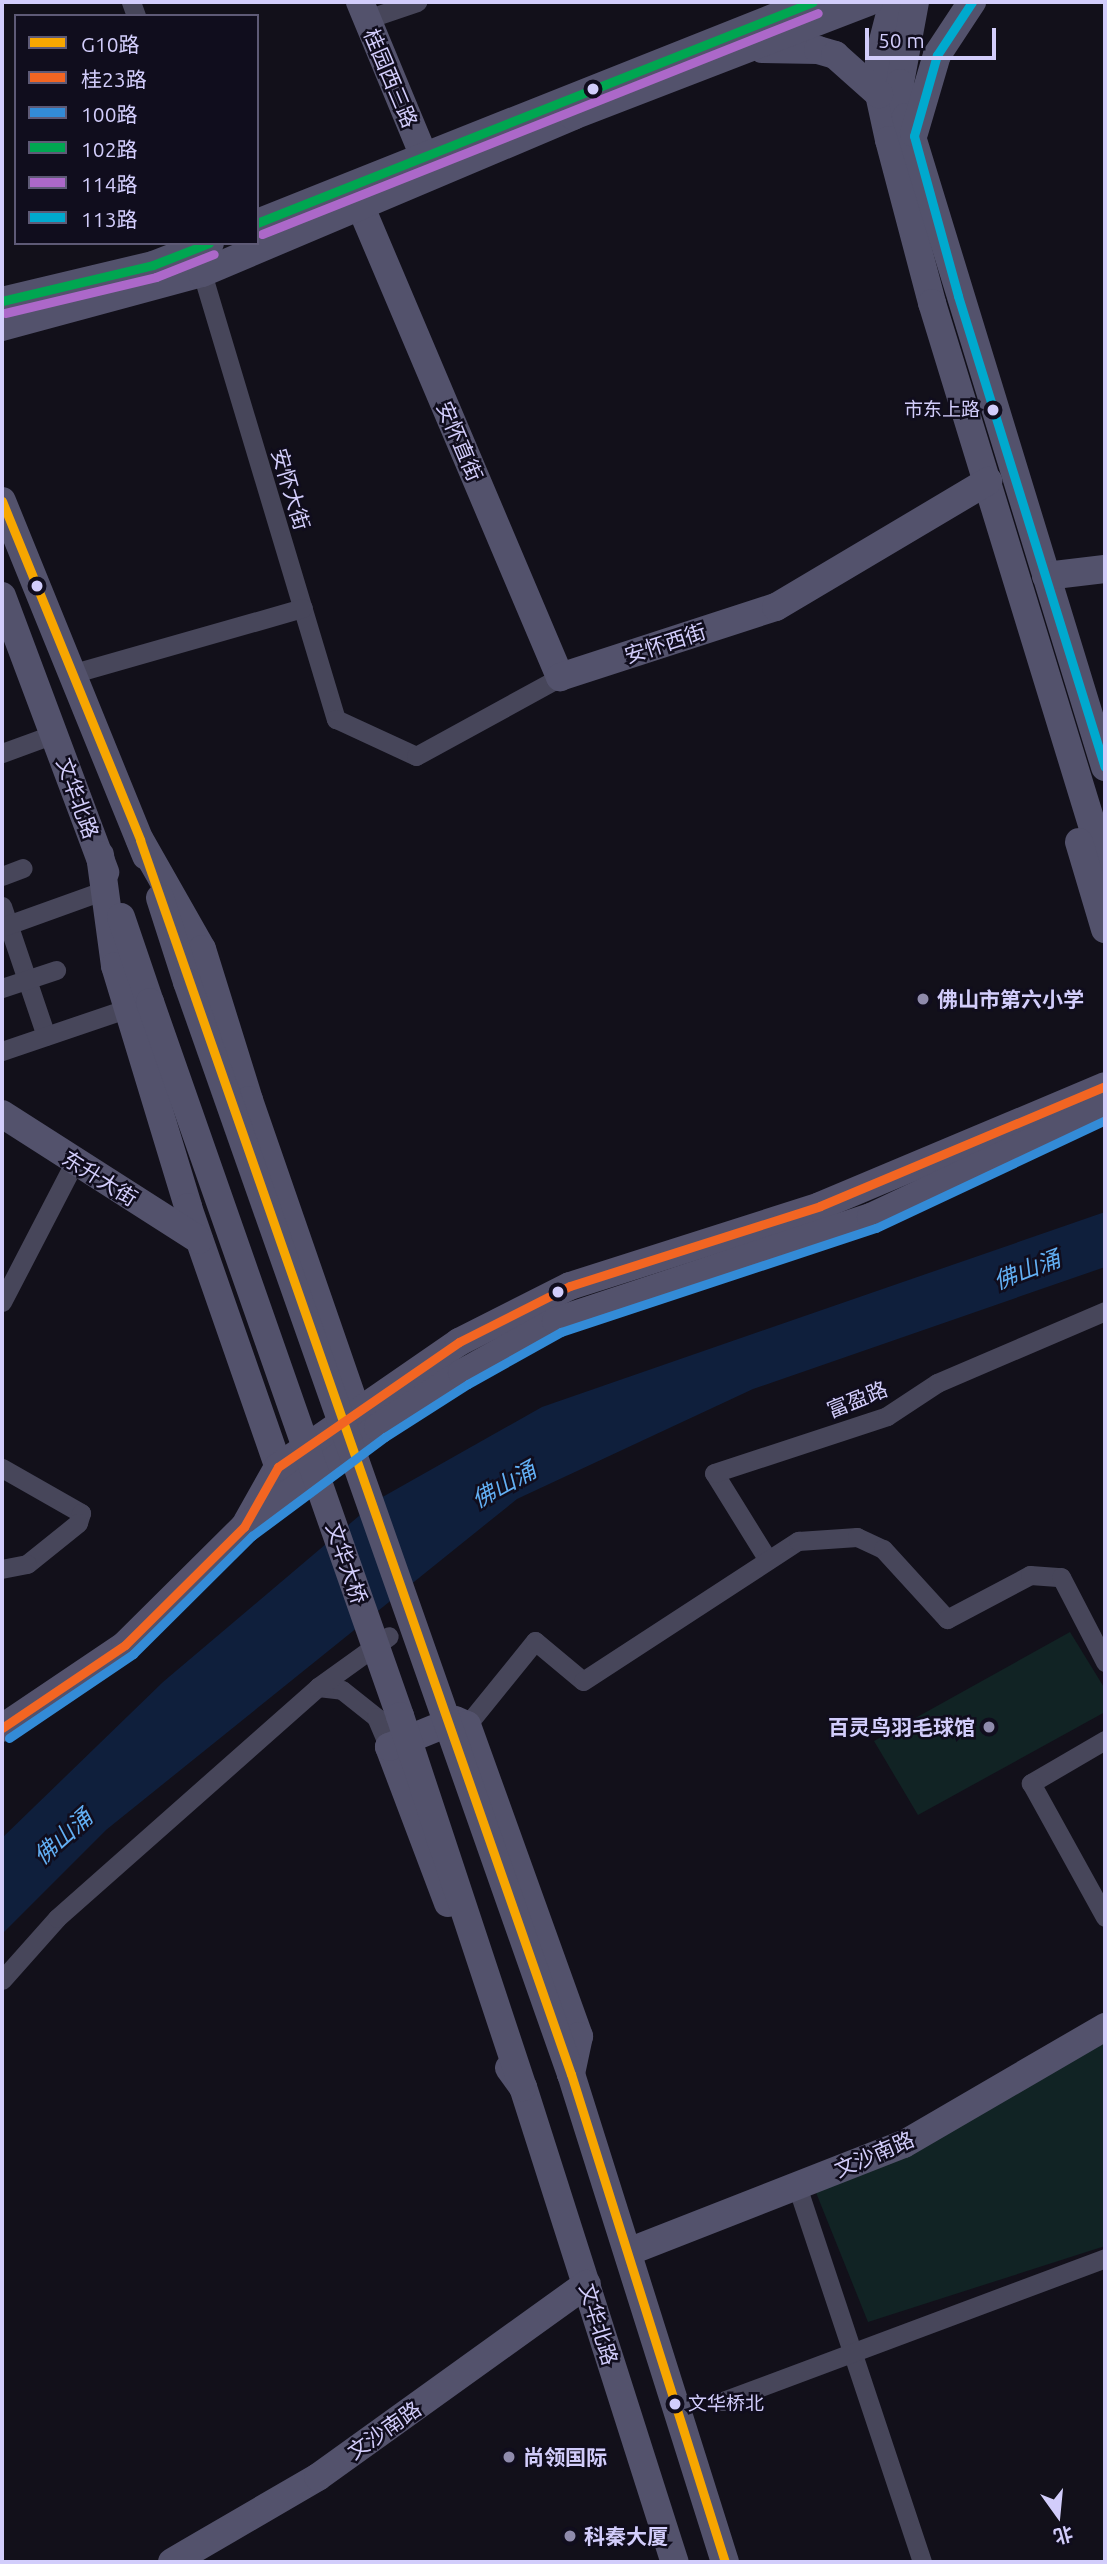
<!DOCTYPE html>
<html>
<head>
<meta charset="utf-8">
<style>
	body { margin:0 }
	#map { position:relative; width:1107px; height:2564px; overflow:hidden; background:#12101a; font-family:Ubuntu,"Noto Sans SC",sans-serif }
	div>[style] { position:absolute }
	.green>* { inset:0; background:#112324 }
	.water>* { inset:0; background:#0f1f3c }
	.street>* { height:19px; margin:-9.5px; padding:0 9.5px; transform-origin:9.5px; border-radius:9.5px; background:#47465a }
	.secondary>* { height:28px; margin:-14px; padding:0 14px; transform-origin:14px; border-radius:14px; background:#53526c }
	.secondary-bridge>* { height:28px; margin:-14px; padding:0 14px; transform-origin:14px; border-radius:14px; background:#53526c }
	.bus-1>* { height:9px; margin:-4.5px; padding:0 4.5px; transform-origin:4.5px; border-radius:4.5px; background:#f7a600 }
	.bus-2>* { height:9px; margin:-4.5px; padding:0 4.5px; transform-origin:4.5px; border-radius:4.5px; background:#f26522 }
	.bus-3>* { height:9px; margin:-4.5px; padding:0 4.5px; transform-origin:4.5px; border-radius:4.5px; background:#338bd7 }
	.bus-4>* { height:9px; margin:-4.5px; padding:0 4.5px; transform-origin:4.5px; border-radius:4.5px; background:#00a651 }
	.bus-5>* { height:9px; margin:-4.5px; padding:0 4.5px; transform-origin:4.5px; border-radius:4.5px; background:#ac68c9 }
	.bus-6>* { height:9px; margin:-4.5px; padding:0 4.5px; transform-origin:4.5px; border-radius:4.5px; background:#00a9ce }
	.dots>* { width:19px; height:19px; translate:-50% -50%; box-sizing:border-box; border:4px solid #100d1d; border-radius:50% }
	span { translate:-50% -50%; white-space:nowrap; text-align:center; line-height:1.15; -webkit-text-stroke:5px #100d1d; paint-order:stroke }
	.bus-label { font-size:19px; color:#d2cdfb }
	.right { translate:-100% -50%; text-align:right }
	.left { translate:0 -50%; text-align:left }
	.street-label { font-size:21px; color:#d2cdfb }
	.poi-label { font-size:21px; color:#d2cdfb; font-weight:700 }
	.water-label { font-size:23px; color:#62aff4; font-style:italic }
	.frame { position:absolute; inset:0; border:4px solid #d2cdfb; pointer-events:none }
	.legend { position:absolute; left:14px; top:14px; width:245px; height:231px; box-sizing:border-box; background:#100d1d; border:2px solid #5e5a76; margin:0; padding:9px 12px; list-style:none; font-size:21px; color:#d2cdfb }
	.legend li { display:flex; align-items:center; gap:14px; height:35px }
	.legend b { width:35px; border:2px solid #5e5a76 }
	.north { position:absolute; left:1023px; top:2480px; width:70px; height:70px; -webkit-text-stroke:5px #100d1d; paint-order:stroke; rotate:165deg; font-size:19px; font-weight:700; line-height:28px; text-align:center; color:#d2cdfb }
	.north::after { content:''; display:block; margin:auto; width:24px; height:32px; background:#d2cdfb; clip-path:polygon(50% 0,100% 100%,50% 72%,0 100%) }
	.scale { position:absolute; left:865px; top:28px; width:131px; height:32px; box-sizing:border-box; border:4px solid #d2cdfb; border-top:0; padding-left:9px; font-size:21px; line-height:24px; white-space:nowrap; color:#d2cdfb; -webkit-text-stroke:5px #100d1d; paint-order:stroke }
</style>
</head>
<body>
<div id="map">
	<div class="green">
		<i style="clip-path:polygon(1070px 1632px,1105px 1689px,1105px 1712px,918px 1815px,874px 1741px)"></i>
		<i style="clip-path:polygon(1105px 2028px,1105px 2246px,868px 2322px,811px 2180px)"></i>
	</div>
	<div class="water">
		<i style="clip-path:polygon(1105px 1212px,1105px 1267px,753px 1389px,517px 1499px,106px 1830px,2px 1934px,2px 1838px,163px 1682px,379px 1499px,542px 1407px)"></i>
	</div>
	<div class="street">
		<i style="left:131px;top:2px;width:15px;rotate:70deg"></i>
		<i style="left:367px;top:19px;width:53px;rotate:-18.8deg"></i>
		<i style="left:202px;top:273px;width:466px;rotate:73.3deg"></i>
		<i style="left:336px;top:719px;width:88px;rotate:24.8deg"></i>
		<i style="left:416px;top:756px;width:164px;rotate:-28.7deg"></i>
		<i style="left:71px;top:674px;width:241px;rotate:-15.9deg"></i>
		<i style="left:2px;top:753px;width:55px;rotate:-20.1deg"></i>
		<i style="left:2px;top:876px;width:22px;rotate:-21deg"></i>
		<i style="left:2px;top:906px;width:137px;rotate:71.3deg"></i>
		<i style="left:2px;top:927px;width:109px;rotate:-19.8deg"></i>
		<i style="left:2px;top:988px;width:57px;rotate:-18.4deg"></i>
		<i style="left:2px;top:1051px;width:133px;rotate:-18.8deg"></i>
		<i style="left:2px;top:1302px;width:157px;rotate:-62.6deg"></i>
		<i style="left:2px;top:1468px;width:91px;rotate:29.7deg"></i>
		<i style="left:81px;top:1513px;width:10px;rotate:107deg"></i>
		<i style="left:78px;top:1523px;width:65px;rotate:141.2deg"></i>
		<i style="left:27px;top:1564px;width:25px;rotate:169deg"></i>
		<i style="left:768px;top:1560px;width:102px;rotate:-121.8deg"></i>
		<i style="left:714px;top:1473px;width:182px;rotate:-18.2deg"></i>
		<i style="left:887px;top:1416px;width:60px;rotate:-33.4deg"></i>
		<i style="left:937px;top:1383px;width:183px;rotate:-23.2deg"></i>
		<i style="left:318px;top:1687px;width:24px;rotate:7deg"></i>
		<i style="left:342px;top:1690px;width:43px;rotate:38.5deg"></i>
		<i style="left:376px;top:1717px;width:33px;rotate:67deg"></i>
		<i style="left:467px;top:1725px;width:108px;rotate:-51deg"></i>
		<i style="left:535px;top:1641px;width:62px;rotate:39.8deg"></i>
		<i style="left:583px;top:1681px;width:257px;rotate:-33.1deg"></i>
		<i style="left:798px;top:1541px;width:59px;rotate:-3.9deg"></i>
		<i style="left:857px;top:1537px;width:29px;rotate:25deg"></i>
		<i style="left:883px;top:1549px;width:95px;rotate:47.6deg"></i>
		<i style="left:947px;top:1619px;width:94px;rotate:-27.9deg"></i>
		<i style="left:1030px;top:1575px;width:31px;rotate:4deg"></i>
		<i style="left:1061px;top:1577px;width:96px;rotate:62.6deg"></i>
		<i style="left:1105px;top:1740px;width:86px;rotate:149.8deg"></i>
		<i style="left:1031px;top:1783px;width:153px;rotate:61.1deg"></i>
		<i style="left:2px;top:1980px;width:83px;rotate:-48.4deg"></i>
		<i style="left:57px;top:1918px;width:349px;rotate:-41.5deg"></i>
		<i style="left:318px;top:1687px;width:87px;rotate:-35.7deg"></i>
		<i style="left:797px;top:2186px;width:396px;rotate:71.6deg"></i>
		<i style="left:723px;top:2401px;width:408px;rotate:-20.5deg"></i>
	</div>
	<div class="secondary">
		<i style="left:360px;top:2px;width:165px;rotate:67.5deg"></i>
		<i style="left:893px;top:2px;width:56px;rotate:104.5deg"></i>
		<i style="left:879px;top:56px;width:38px;rotate:90deg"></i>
		<i style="left:879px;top:94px;width:47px;rotate:77.7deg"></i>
		<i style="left:889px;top:140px;width:169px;rotate:75.2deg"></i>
		<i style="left:932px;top:303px;width:590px;rotate:72.95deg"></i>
		<i style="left:915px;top:2px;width:82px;rotate:100.5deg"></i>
		<i style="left:900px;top:83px;width:35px;rotate:80deg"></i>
		<i style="left:906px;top:117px;width:680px;rotate:72.98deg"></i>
		<i style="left:762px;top:49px;width:56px;rotate:1deg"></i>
		<i style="left:818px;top:50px;width:18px;rotate:16deg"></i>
		<i style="left:835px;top:55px;width:59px;rotate:41.6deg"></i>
		<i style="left:914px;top:133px;width:81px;rotate:-73.6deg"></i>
		<i style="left:937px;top:55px;width:64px;rotate:-56.6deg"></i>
		<i style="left:360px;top:205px;width:513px;rotate:67.04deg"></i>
		<i style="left:560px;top:677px;width:227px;rotate:-18deg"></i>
		<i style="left:776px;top:607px;width:247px;rotate:-30.7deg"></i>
		<i style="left:257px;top:223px;width:598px;rotate:-21.68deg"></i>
		<i style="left:2px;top:301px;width:155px;rotate:-13.4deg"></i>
		<i style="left:153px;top:265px;width:61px;rotate:-21.1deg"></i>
		<i style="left:2px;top:327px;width:207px;rotate:-15.1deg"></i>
		<i style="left:202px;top:273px;width:403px;rotate:-22.9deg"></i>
		<i style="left:573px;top:116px;width:317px;rotate:-21.1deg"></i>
		<i style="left:2px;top:501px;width:383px;rotate:67.9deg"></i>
		<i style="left:1046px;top:576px;width:59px;rotate:-6.8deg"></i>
		<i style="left:2px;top:596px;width:295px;rotate:69.5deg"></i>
		<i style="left:140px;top:840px;width:125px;rotate:60.4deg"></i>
		<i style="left:202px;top:949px;width:158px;rotate:72.7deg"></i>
		<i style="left:249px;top:1100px;width:346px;rotate:70.9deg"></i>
		<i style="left:1079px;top:842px;width:91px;rotate:73.4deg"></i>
		<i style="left:100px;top:855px;width:112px;rotate:82.3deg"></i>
		<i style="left:115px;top:966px;width:252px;rotate:73.1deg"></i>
		<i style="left:188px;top:1207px;width:291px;rotate:70.8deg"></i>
		<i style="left:160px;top:898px;width:88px;rotate:72.2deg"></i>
		<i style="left:121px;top:917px;width:90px;rotate:71.2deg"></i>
		<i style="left:2px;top:1114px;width:234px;rotate:32.6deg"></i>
		<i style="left:247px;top:1522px;width:63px;rotate:-60.6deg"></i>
		<i style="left:278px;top:1467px;width:220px;rotate:-34.6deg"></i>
		<i style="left:459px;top:1342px;width:124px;rotate:-26.8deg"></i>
		<i style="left:570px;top:1286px;width:262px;rotate:-17.7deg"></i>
		<i style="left:820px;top:1206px;width:309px;rotate:-22.8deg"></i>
		<i style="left:2px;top:1728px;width:148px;rotate:-34deg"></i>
		<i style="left:125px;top:1645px;width:168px;rotate:-44.8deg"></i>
		<i style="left:244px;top:1527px;width:167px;rotate:-36.7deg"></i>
		<i style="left:378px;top:1427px;width:100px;rotate:-32.7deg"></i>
		<i style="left:462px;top:1373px;width:107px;rotate:-29deg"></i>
		<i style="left:556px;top:1321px;width:332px;rotate:-18.3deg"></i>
		<i style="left:871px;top:1217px;width:259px;rotate:-25.2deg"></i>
		<i style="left:448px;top:1903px;width:167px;rotate:-110.7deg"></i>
		<i style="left:389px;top:1747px;width:71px;rotate:-22.2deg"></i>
		<i style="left:455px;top:1720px;width:13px;rotate:23deg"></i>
		<i style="left:467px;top:1725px;width:331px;rotate:70.2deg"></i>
		<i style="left:579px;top:2036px;width:39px;rotate:102deg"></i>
		<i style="left:571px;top:2074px;width:512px;rotate:72.49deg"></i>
		<i style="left:509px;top:2068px;width:24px;rotate:54deg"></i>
		<i style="left:523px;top:2087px;width:499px;rotate:72.3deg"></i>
		<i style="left:628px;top:2252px;width:296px;rotate:-21.4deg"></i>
		<i style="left:904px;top:2144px;width:233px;rotate:-30.2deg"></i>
		<i style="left:172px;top:2562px;width:169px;rotate:-30.2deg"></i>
		<i style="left:318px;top:2477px;width:331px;rotate:-35.7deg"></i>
	</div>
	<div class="secondary-bridge">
		<i style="left:187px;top:982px;width:1158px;rotate:70.63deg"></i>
		<i style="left:150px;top:1002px;width:757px;rotate:70.7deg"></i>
		<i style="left:400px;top:1716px;width:391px;rotate:71.7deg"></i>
	</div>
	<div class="bus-1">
		<i style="left:2px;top:501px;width:366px;rotate:67.8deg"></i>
		<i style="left:140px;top:840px;width:1307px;rotate:70.75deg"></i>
		<i style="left:571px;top:2074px;width:512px;rotate:72.49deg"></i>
	</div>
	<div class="bus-2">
		<i style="left:2px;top:1728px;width:148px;rotate:-34deg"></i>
		<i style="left:125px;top:1645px;width:168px;rotate:-44.8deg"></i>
		<i style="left:244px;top:1527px;width:69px;rotate:-60.5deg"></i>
		<i style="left:278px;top:1467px;width:220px;rotate:-34.6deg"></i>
		<i style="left:459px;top:1342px;width:124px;rotate:-26.8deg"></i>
		<i style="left:570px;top:1286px;width:262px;rotate:-17.7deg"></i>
		<i style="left:820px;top:1206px;width:309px;rotate:-22.8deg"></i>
	</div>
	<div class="bus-3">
		<i style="left:9px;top:1738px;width:150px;rotate:-34.1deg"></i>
		<i style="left:133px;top:1654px;width:168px;rotate:-44.8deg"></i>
		<i style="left:252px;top:1536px;width:166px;rotate:-36.7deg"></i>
		<i style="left:385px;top:1437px;width:98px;rotate:-32.6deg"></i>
		<i style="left:468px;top:1384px;width:107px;rotate:-29.2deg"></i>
		<i style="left:561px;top:1332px;width:332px;rotate:-18.3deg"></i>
		<i style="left:876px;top:1228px;width:253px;rotate:-25.2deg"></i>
	</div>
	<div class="bus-4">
		<i style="left:257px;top:223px;width:598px;rotate:-21.68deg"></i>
		<i style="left:2px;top:301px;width:155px;rotate:-13.4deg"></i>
		<i style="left:153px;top:265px;width:60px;rotate:-21.4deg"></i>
	</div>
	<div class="bus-5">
		<i style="left:262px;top:234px;width:598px;rotate:-21.68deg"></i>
		<i style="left:5px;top:313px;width:155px;rotate:-13.4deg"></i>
		<i style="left:156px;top:277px;width:62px;rotate:-21.6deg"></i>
	</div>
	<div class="bus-6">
		<i style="left:972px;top:2px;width:64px;rotate:123.4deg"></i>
		<i style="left:937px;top:55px;width:84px;rotate:105.9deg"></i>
		<i style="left:914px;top:136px;width:166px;rotate:74.6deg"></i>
		<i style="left:958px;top:296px;width:493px;rotate:72.7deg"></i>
	</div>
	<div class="dots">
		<i style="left:593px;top:89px;background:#d2cdfb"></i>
		<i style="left:993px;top:410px;background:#d2cdfb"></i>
		<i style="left:37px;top:586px;background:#d2cdfb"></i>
		<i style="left:923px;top:999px;background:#8f8bac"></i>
		<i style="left:558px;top:1292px;background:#d2cdfb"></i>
		<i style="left:989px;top:1727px;background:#8f8bac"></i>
		<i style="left:675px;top:2404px;background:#d2cdfb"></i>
		<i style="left:509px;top:2457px;background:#8f8bac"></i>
		<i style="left:570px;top:2536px;background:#8f8bac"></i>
	</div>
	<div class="bus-label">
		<span class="right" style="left:980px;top:410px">市东上路</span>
		<span class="left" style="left:688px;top:2404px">文华桥北</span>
	</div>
	<div class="street-label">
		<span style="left:391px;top:78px;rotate:67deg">桂园西三路</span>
		<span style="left:460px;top:441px;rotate:67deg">安怀直街</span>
		<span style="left:291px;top:489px;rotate:73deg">安怀大街</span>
		<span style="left:665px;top:643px;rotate:-18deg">安怀西街</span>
		<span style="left:78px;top:798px;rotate:70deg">文华北路</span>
		<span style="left:100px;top:1178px;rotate:32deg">东升大街</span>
		<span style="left:857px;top:1399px;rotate:-22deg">富盈路</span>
		<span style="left:347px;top:1563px;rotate:71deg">文华大桥</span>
		<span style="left:874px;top:2154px;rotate:-23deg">文沙南路</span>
		<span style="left:599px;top:2324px;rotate:73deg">文华北路</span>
		<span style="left:384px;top:2430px;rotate:-35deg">文沙南路</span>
	</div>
	<div class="poi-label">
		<span class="left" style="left:937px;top:999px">佛山市第六小学</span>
		<span class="right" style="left:975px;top:1727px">百灵鸟羽毛球馆</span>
		<span class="left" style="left:523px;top:2457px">尚领国际</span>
		<span class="left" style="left:584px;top:2536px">科秦大厦</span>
	</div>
	<div class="water-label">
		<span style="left:1027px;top:1270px;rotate:-21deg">佛山涌</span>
		<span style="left:504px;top:1485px;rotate:-29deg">佛山涌</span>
		<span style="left:63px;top:1837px;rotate:-42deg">佛山涌</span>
	</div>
	<div class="frame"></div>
	<ul class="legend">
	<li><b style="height:9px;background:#f7a600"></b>G10路</li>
	<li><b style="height:9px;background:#f26522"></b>桂23路</li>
	<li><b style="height:9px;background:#338bd7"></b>100路</li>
	<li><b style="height:9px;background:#00a651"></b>102路</li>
	<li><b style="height:9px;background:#ac68c9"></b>114路</li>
	<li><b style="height:9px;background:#00a9ce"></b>113路</li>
	</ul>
	<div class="north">北</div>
	<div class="scale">50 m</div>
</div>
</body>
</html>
